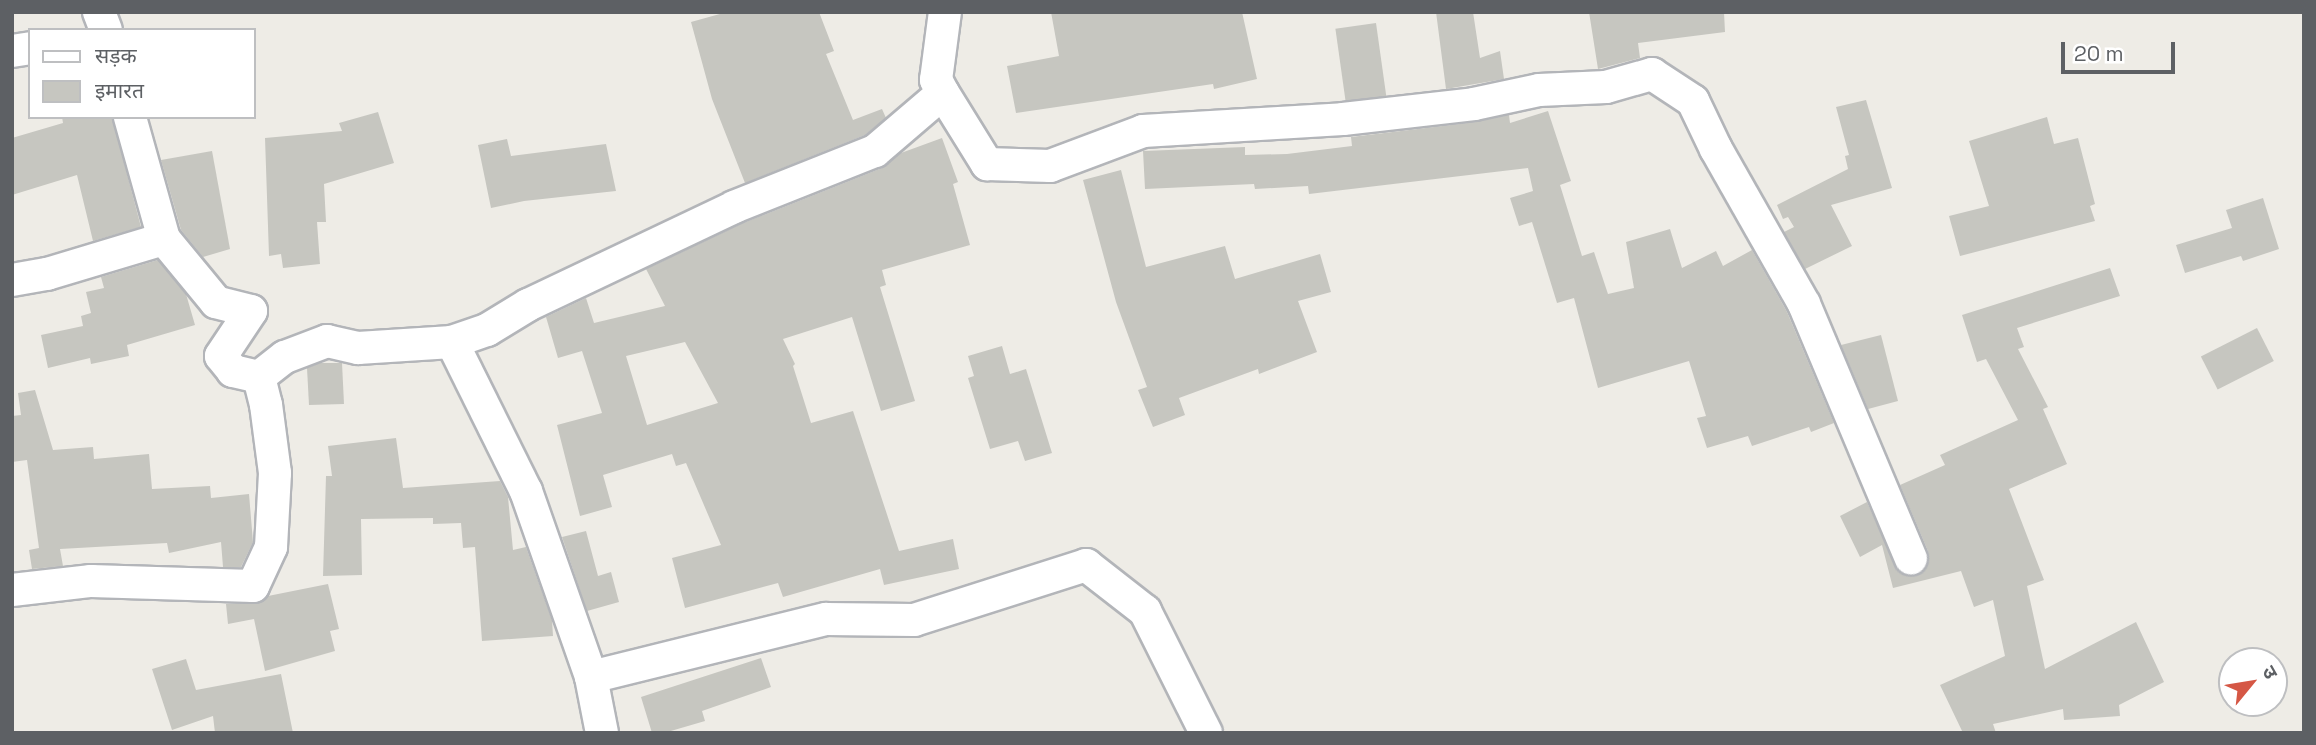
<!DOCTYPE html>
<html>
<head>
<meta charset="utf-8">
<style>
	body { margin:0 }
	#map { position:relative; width:2316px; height:745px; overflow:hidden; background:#eeece6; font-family:"Space Grotesk","Noto Sans Devanagari",sans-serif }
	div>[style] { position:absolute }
	.building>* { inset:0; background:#c6c6c0; transform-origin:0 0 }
	.roads { filter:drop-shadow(2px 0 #b3b5b9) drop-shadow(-2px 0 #b3b5b9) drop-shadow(0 2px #b3b5b9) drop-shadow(0 -2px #b3b5b9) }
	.street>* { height:32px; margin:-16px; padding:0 16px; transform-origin:16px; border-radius:16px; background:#fff }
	span { translate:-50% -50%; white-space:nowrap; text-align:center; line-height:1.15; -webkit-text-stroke:5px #fff; paint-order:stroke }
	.frame { position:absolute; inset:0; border:14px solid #5d6064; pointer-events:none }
	.legend { position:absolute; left:28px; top:28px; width:228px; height:91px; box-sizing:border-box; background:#fff; border:2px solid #bebfc1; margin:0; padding:9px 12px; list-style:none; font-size:21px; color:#5d6064 }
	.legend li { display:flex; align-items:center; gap:14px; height:35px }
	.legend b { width:35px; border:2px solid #bebfc1 }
	.north { position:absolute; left:2218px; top:647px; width:70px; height:70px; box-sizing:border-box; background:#fff; border:2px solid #bebfc1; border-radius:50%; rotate:60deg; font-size:19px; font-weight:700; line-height:28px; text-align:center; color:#5d6064 }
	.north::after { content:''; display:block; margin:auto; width:24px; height:32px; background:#d55745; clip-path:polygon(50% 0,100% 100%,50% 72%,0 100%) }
	.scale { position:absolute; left:2061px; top:42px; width:114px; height:32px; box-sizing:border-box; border:4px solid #5d6064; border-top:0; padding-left:9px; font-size:21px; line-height:24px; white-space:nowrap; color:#5d6064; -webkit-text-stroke:5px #fff; paint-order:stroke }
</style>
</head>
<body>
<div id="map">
	<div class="building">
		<i style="clip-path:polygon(727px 12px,819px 12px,834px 51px,826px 54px,853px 120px,882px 109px,886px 118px,865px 135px,745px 183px,712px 99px,691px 22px)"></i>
		<i style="clip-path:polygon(1051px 12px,1242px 12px,1257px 79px,1214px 89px,1213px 84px,1016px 113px,1007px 66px,1059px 56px)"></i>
		<i style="clip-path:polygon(1436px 12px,1473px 12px,1480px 58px,1500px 51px,1504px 79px,1446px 89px)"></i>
		<i style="clip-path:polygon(1589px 12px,1724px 12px,1725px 32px,1638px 43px,1640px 58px,1598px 69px)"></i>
		<i style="left:1376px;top:23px;width:74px;height:41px;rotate:82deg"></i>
		<i style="clip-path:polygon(1866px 100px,1892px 188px,1831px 205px,1852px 246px,1805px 269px,1784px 232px,1794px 227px,1788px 217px,1783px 219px,1777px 205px,1848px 169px,1845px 156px,1849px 155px,1836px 107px)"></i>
		<i style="clip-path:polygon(1548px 111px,1571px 181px,1560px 185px,1582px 256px,1594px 252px,1608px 294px,1634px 288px,1626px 242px,1670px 229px,1682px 268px,1716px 251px,1723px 266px,1752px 250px,1787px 312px,1834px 423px,1811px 432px,1809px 427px,1752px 446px,1748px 436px,1707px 448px,1697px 418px,1706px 416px,1689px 361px,1598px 388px,1574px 298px,1557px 303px,1532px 222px,1519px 226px,1510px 198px,1533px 191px,1528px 168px,1309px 194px,1308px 186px,1255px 189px,1254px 184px,1145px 189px,1143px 151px,1245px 147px,1245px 155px,1287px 154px,1352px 146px,1351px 137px,1476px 122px,1509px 115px,1510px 123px)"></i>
		<i style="clip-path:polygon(378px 112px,394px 163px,324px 184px,326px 222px,317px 222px,320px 264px,283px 268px,281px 254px,269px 256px,265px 138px,342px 131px,339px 123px)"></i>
		<i style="clip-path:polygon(62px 117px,112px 117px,141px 227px,93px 241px,77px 175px,12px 195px,12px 138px,63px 123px)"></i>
		<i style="clip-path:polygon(2047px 117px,2054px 144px,2078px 138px,2095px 204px,2090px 206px,2095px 221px,1960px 256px,1949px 216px,1989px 206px,1969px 141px)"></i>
		<i style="clip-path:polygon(evenodd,942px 138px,958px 182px,953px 184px,970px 245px,882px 270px,886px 285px,880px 287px,915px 401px,881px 411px,852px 317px,783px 339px,795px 364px,793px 366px,811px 423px,853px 411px,899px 551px,953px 539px,959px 569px,884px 585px,880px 569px,783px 597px,778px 583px,685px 608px,672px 558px,721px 545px,686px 463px,676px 466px,672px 454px,603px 475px,612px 507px,580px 516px,557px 425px,602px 413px,582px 351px,558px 358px,546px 317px,586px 298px,594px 323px,665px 306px,646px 269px,741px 224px,882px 168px,901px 153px,942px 138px,685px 342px,718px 403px,647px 425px,626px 356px,685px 342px)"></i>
		<i style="clip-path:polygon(507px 139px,511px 156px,606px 144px,616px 191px,524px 201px,491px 208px,478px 145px)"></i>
		<i style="clip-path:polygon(212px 151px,230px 249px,203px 257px,181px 230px,161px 160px)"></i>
		<i style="clip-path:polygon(1121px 170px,1146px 267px,1225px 246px,1235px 279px,1320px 254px,1331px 292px,1298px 301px,1317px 352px,1259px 374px,1258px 369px,1179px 398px,1185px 415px,1153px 427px,1138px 390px,1147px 387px,1116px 302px,1083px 180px)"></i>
		<i style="clip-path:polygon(2263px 198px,2279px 249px,2243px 261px,2241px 256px,2185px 273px,2176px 245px,2232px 228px,2226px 210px)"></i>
		<i style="clip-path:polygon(158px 260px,186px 294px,195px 325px,127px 345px,129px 356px,91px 364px,90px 358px,48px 368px,41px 335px,83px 326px,81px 316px,91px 313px,86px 292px,104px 288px,101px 277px)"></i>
		<i style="clip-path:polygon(2110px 268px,2120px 296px,2017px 328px,2024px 347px,2018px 349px,2048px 407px,2043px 409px,2067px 464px,2009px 489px,2044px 580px,2027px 586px,2045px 669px,2136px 622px,2164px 682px,2119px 705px,2120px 716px,2064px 720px,2063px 709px,1993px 724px,1996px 733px,1963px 733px,1940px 685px,2005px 656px,1993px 600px,1974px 607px,1961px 571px,1893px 588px,1882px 545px,1860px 557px,1840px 516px,1867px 502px,1899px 572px,1909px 576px,1925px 570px,1929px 561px,1928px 551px,1900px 485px,1945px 465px,1940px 455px,2018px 420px,1986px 359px,1977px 362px,1962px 315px)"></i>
		<i style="left:2257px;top:328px;width:37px;height:63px;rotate:63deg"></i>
		<i style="clip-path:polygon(1881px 335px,1898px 401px,1868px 409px,1841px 345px)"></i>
		<i style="clip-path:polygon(1002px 346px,1010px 374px,1026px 369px,1052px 453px,1025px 461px,1018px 441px,990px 449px,968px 378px,974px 376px,968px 356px)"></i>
		<i style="clip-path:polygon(320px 363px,342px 363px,344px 404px,309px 405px,307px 368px)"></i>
		<i style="clip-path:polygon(35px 390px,53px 450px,93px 447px,94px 459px,149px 454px,152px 489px,210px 486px,211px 498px,249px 494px,253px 542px,241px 567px,223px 567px,221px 542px,169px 553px,167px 543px,60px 549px,63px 566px,32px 569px,29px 550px,39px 548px,27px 460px,12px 462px,12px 416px,21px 415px,18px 393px)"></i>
		<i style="clip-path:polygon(396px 438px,403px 488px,500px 481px,508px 497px,513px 550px,526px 547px,552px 620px,553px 636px,482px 641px,475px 547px,463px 548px,461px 523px,433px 524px,433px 518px,361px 519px,362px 575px,323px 576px,326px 476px,332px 476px,328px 446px)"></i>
		<i style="clip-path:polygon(586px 531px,598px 576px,611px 572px,619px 602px,587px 611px,562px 537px)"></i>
		<i style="clip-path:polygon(328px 584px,339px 629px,330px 631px,335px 651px,265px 671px,254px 619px,228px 624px,226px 604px,253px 604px,268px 596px)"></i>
		<i style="clip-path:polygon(761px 658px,771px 687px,702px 711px,705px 721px,664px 733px,652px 733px,641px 697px)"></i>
		<i style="clip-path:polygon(186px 659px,196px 690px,281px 674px,293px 733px,215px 733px,213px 716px,172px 730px,152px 669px)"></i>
	</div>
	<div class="roads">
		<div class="street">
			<i style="left:99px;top:12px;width:19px;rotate:69deg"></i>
			<i style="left:12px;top:51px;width:18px;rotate:-9deg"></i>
			<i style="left:943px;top:93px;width:15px;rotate:-118deg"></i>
			<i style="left:936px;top:80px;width:69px;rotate:-82.5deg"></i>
			<i style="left:12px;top:280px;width:36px;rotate:-10deg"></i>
			<i style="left:47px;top:274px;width:122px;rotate:-16.7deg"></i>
			<i style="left:452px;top:342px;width:166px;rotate:63.6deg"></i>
			<i style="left:526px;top:491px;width:197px;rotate:70.7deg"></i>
			<i style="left:591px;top:677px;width:57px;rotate:78.9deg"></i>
			<i style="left:259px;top:377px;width:33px;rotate:-38deg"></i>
			<i style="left:285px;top:357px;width:45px;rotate:-20.9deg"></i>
			<i style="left:327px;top:341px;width:32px;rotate:13deg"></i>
			<i style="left:358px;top:348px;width:94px;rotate:-3.7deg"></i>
			<i style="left:452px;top:342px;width:37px;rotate:-19deg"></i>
			<i style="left:487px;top:330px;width:48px;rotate:-31.4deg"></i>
			<i style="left:528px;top:305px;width:228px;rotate:-25.4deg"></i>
			<i style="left:734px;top:207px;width:152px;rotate:-21.7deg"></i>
			<i style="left:875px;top:151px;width:89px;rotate:-40.5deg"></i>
			<i style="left:943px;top:93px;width:84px;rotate:58.2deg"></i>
			<i style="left:987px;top:164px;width:63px;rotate:1.8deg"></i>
			<i style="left:1050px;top:166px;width:99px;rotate:-20.6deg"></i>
			<i style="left:1143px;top:131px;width:200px;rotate:-3.4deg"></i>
			<i style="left:1343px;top:119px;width:132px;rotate:-6.5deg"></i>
			<i style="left:1474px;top:104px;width:66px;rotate:-12.2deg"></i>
			<i style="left:1539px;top:90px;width:67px;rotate:-2.6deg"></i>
			<i style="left:1606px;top:87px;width:48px;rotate:-15.8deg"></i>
			<i style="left:1652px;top:74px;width:49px;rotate:33.4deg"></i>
			<i style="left:1693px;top:101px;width:53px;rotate:64.4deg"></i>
			<i style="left:1716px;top:149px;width:178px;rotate:60.4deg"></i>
			<i style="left:1804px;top:304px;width:276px;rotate:67.2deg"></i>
			<i style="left:12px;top:590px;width:80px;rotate:-6.5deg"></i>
			<i style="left:91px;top:581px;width:162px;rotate:1.8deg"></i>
			<i style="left:253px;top:586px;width:43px;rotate:-65.2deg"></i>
			<i style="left:271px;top:547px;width:74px;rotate:-86.9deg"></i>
			<i style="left:275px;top:473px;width:69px;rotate:-97.5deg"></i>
			<i style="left:266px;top:405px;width:29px;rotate:-104deg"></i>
			<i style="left:259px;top:377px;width:27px;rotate:-167deg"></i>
			<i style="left:233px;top:371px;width:19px;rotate:-129deg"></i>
			<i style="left:221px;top:356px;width:54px;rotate:-56.3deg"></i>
			<i style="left:251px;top:311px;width:36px;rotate:-166deg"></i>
			<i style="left:216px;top:302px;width:82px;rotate:-129.5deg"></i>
			<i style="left:164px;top:239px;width:127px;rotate:-105.6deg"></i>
			<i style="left:591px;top:677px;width:242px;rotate:-13.9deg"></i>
			<i style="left:826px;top:619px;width:88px;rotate:0.7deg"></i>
			<i style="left:914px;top:620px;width:181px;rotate:-17.7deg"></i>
			<i style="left:1086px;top:565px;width:75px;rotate:37.9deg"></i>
			<i style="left:1145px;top:611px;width:136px;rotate:63.4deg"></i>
		</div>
	</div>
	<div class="frame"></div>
	<ul class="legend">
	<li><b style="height:9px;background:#fff"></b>सड़क</li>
	<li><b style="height:19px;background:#c6c6c0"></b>इमारत</li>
	</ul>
	<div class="north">उ</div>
	<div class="scale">20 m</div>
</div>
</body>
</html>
